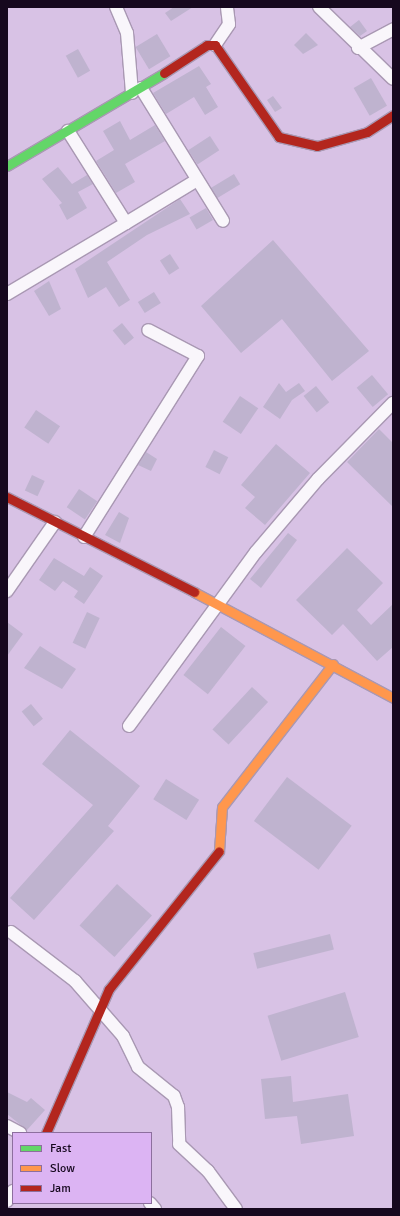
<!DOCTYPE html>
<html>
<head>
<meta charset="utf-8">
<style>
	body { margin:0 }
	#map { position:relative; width:400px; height:1216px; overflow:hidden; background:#d8c2e5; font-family:Signika,sans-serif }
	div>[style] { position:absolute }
	.building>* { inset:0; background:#bfb3cf; transform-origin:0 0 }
	.roads { filter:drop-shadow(1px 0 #a998b3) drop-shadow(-1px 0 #a998b3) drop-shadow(0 1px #a998b3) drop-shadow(0 -1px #a998b3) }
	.street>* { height:12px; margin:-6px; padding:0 6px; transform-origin:6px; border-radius:6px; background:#f9f6fb }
	.fast>* { height:9px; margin:-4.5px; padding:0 4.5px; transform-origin:4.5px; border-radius:4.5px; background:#63d668 }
	.slow>* { height:9px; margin:-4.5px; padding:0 4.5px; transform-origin:4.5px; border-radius:4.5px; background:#ff974d }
	.jam>* { height:9px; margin:-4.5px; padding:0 4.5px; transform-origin:4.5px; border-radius:4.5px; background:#b3261e }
	span { translate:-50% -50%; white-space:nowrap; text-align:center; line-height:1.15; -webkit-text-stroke:4px #dcb4f3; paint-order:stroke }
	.frame { position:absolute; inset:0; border:8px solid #16081e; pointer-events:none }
	.legend { position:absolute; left:12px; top:1132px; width:140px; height:72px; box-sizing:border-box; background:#dcb4f3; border:1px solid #8d6f9e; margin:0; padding:5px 7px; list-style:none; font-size:12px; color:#16081e }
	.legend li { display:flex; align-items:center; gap:8px; height:20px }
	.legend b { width:20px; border:1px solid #8d6f9e }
</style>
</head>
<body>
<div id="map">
	<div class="building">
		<i style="clip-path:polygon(174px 7px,193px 7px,171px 21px,165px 13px)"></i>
		<i style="clip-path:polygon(359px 20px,367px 31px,360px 36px,350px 27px)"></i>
		<i style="clip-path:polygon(306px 33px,318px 45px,303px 54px,294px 45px)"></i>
		<i style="left:157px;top:34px;width:26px;height:25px;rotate:59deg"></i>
		<i style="left:78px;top:49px;width:25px;height:14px;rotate:61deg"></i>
		<i style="clip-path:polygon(199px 66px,211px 84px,206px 87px,218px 107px,205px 115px,194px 97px,166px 114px,153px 93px)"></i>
		<i style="left:371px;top:78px;width:32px;height:20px;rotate:60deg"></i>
		<i style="clip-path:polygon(273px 96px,282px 108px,275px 112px,267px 100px)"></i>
		<i style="clip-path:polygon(120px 121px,130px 140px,155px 125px,165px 141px,125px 164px,135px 182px,116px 193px,96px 161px,114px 150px,103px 131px)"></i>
		<i style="left:210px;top:136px;width:17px;height:26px;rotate:57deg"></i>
		<i style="clip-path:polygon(58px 167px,72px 184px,87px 175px,93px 184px,78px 192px,87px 208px,67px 220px,59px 205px,62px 203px,42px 179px)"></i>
		<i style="left:234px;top:174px;width:12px;height:27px;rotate:59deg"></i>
		<i style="clip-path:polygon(180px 199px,190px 214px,147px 235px,107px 262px,130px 300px,119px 307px,106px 287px,88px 298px,75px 269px)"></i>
		<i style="left:206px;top:208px;width:14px;height:19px;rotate:60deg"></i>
		<i style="clip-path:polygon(273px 240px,369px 351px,332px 381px,282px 319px,241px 353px,201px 306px)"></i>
		<i style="left:170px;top:254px;width:17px;height:12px;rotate:57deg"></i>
		<i style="clip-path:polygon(49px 281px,61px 309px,49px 316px,34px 291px)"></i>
		<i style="left:154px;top:292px;width:13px;height:19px;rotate:58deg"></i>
		<i style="left:122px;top:323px;width:19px;height:12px;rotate:51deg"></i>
		<i style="left:372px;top:375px;width:25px;height:20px;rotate:50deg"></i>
		<i style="clip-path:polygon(279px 383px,286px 392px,299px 383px,305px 391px,292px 400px,280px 419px,263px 407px)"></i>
		<i style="left:316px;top:386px;width:21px;height:16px;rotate:51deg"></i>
		<i style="left:240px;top:396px;width:22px;height:31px;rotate:34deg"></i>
		<i style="left:36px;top:410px;width:29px;height:21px;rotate:34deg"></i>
		<i style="clip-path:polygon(379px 429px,393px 443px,393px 507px,347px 462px)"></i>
		<i style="clip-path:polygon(276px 444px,310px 473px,265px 525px,245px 508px,255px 497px,241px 485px)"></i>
		<i style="left:214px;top:450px;width:16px;height:19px;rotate:27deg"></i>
		<i style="clip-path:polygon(146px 452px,157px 459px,151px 471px,138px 465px)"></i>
		<i style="left:32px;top:475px;width:14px;height:17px;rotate:25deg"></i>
		<i style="left:79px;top:489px;width:22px;height:22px;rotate:34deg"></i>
		<i style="clip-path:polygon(119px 512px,129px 518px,120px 543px,105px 535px)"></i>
		<i style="clip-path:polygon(288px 533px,297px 540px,261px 588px,250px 579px)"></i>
		<i style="clip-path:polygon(347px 548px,383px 583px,357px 610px,371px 625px,393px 604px,393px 647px,377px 661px,343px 624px,332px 635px,296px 600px)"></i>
		<i style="clip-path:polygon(54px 558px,84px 576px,90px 567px,103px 576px,84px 604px,74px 597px,78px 591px,63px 581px,55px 591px,39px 580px)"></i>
		<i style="left:87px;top:612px;width:14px;height:34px;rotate:25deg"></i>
		<i style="clip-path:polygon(7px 622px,23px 634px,7px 656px)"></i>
		<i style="left:221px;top:627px;width:31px;height:61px;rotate:38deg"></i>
		<i style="clip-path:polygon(40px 646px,76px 669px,62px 689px,24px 668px)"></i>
		<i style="left:252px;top:687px;width:22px;height:58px;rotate:43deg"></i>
		<i style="left:31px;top:704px;width:19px;height:12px;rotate:51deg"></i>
		<i style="clip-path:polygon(70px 730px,140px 786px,108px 826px,114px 831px,34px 920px,10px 898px,93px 805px,42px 764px)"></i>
		<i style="left:287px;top:777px;width:81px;height:55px;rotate:37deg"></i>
		<i style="left:166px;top:779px;width:39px;height:24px;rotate:32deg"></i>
		<i style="left:117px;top:884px;width:47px;height:56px;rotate:42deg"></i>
		<i style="left:330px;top:934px;width:16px;height:79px;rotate:76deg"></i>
		<i style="left:345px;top:992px;width:47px;height:81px;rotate:73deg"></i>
		<i style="clip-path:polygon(291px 1076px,293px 1102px,348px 1094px,354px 1136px,301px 1144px,297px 1116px,265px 1119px,261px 1079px)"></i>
		<i style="clip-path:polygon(7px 1092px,27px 1102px,31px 1098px,45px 1110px,27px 1130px,7px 1114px)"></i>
	</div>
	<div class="roads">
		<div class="street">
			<i style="left:116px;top:7px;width:28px;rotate:67deg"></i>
			<i style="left:127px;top:33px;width:60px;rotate:85.2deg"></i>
			<i style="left:319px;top:7px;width:103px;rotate:44.2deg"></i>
			<i style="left:215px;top:45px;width:25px;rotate:-56deg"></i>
			<i style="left:229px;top:24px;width:17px;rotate:-97deg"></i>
			<i style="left:358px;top:48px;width:40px;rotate:-28deg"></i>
			<i style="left:141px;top:88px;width:156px;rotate:58.3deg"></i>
			<i style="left:126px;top:223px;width:83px;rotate:-31.2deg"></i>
			<i style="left:7px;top:294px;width:139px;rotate:-30.8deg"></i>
			<i style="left:126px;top:223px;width:109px;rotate:-122.2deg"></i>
			<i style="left:84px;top:537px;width:214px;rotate:-57.8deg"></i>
			<i style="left:198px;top:356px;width:56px;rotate:-152.5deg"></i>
			<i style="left:7px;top:591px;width:84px;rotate:-55.2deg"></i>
			<i style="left:129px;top:726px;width:215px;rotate:-53.9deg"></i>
			<i style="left:256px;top:552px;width:96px;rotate:-49.7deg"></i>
			<i style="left:318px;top:479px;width:107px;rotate:-45.4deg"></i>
			<i style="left:11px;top:932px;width:81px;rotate:37.4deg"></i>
			<i style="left:75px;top:981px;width:73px;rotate:48.9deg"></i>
			<i style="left:123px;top:1036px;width:34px;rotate:64deg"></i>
			<i style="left:138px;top:1067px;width:46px;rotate:38.9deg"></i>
			<i style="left:174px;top:1096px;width:12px;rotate:70deg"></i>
			<i style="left:178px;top:1107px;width:37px;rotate:88deg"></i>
			<i style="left:179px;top:1144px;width:40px;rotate:43deg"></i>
			<i style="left:208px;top:1171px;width:47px;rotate:53.6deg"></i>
			<i style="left:7px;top:1126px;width:15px;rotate:28deg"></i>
			<i style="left:7px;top:1201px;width:12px;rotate:-59deg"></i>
			<i style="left:150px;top:1203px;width:8px;rotate:50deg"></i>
		</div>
		<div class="fast">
			<i style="left:7px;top:166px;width:182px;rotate:-30.6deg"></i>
		</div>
		<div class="slow">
			<i style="left:194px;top:592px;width:225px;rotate:28deg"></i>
			<i style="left:219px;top:851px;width:44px;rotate:-86.1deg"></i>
			<i style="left:222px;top:807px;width:181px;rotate:-52.2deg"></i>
		</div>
		<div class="jam">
			<i style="left:164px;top:73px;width:51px;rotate:-33.1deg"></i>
			<i style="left:207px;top:45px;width:8px"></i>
			<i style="left:215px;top:45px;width:112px;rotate:55.2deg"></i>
			<i style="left:279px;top:137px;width:39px;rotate:13deg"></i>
			<i style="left:317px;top:146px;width:52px;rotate:-15.6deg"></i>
			<i style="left:367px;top:132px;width:31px;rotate:-33deg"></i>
			<i style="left:7px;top:497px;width:210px;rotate:26.9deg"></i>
			<i style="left:46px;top:1133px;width:157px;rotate:-66.4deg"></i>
			<i style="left:109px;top:989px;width:176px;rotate:-51.4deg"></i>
		</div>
	</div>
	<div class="frame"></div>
	<ul class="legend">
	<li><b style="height:5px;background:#63d668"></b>Fast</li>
	<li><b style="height:5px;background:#ff974d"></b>Slow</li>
	<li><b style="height:5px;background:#b3261e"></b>Jam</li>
	</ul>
</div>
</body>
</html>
